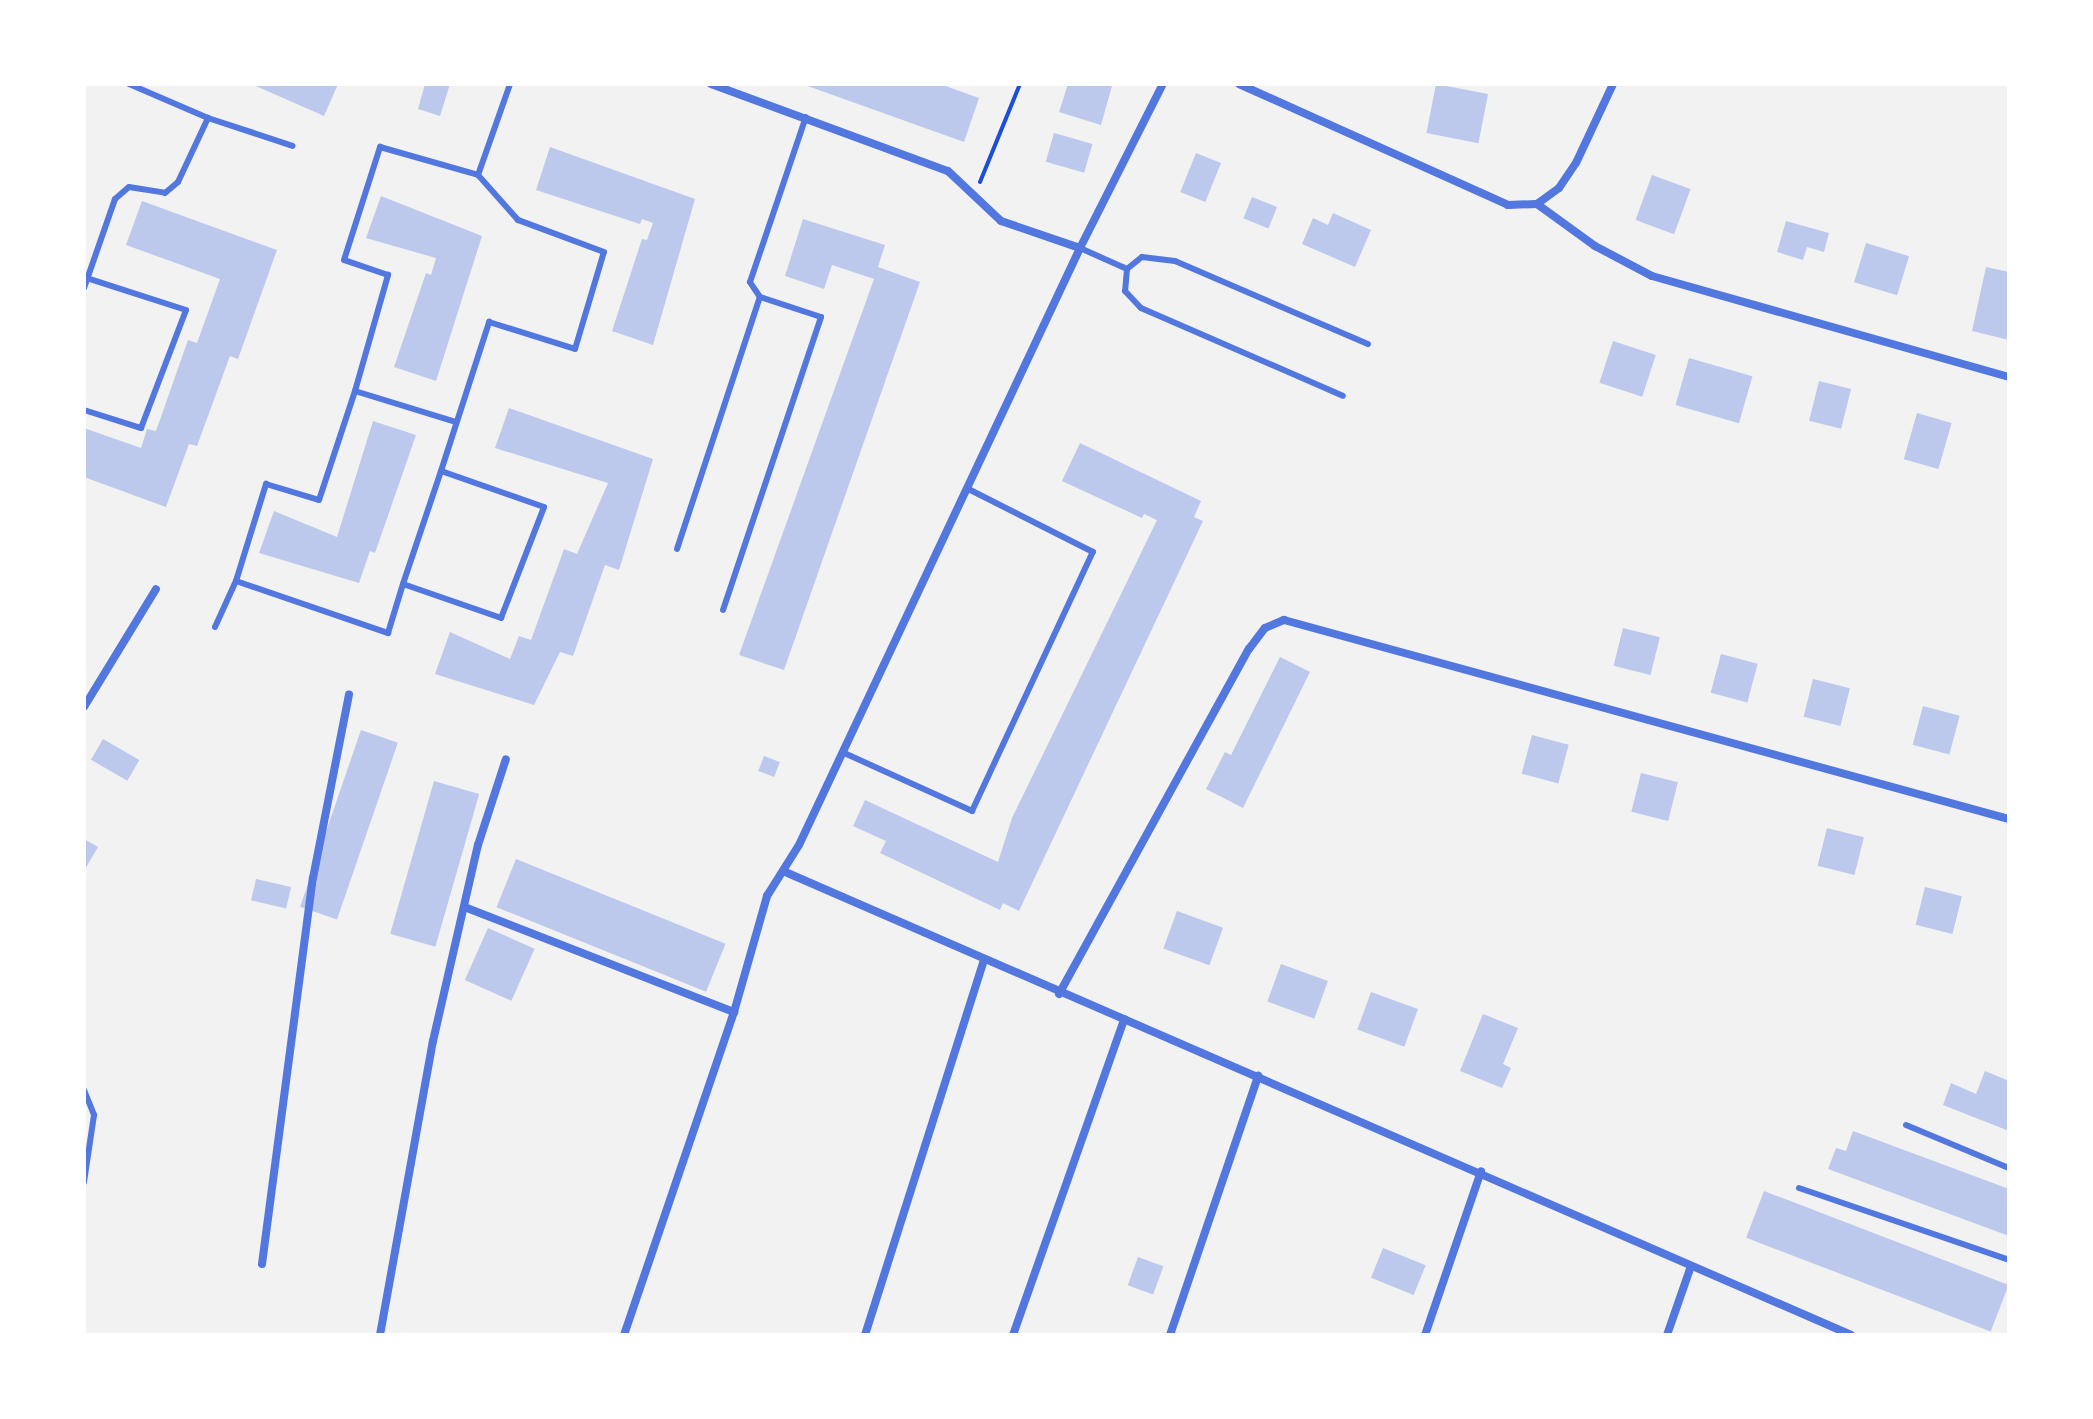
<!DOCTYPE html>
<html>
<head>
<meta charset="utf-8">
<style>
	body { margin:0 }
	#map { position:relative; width:2093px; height:1419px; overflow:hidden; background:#f2f2f2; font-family:Ubuntu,sans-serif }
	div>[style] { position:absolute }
	.building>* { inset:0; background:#bdc9ec; transform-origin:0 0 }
	.path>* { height:4px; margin:-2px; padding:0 2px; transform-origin:2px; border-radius:2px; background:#1d4ed8 }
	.service>* { height:6px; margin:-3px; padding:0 3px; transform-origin:3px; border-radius:3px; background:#5277de }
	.minor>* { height:8px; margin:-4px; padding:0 4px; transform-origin:4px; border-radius:4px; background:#5277de }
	span { translate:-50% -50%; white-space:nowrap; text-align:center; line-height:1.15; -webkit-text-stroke:8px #fff; paint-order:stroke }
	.frame { position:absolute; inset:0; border:86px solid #fff; pointer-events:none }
</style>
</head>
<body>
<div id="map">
	<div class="building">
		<i style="clip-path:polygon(251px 84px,338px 84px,324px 116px)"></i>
		<i style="clip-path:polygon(425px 84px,450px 84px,440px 116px,418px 109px)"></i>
		<i style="clip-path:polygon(802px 84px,940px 84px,979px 98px,964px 142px)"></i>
		<i style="clip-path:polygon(1068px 84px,1112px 86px,1101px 125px,1059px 112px)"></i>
		<i style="left:1436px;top:84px;width:53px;height:50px;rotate:11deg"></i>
		<i style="left:1054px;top:133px;width:40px;height:30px;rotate:16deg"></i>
		<i style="clip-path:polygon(550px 147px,695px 199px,653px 345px,612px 331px,642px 239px,647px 240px,653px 223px,642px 219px,640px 224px,536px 190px)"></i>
		<i style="left:1196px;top:153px;width:27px;height:42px;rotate:22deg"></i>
		<i style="left:1652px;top:175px;width:41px;height:48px;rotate:20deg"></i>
		<i style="clip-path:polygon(381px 196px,482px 236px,436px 381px,394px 367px,426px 273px,431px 275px,436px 258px,366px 238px)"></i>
		<i style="left:1252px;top:197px;width:27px;height:23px;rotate:22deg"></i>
		<i style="clip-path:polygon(142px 201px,277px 250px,238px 359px,230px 356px,197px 446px,189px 444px,166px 507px,84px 477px,84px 428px,141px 448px,147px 429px,156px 431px,188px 340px,197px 343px,220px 279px,126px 245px)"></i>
		<i style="clip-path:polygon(1333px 213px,1371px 230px,1355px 267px,1302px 244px,1313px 218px,1328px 225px)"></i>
		<i style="clip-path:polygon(803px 219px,885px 245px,878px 267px,920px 282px,784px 670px,739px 655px,874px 279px,832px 265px,824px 289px,785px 276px)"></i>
		<i style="clip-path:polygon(1786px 221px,1829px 233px,1824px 252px,1807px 247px,1803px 260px,1777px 252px)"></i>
		<i style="left:1866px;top:243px;width:45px;height:41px;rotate:17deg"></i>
		<i style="clip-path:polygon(1986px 267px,2009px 272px,2009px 340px,1972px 331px)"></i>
		<i style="left:1613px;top:341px;width:45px;height:44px;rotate:18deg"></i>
		<i style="left:1689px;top:358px;width:66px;height:49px;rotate:16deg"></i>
		<i style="left:1819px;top:381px;width:33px;height:41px;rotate:14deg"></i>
		<i style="clip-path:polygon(509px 408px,653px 459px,619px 570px,605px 565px,573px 656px,560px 652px,534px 705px,435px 674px,450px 632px,510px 659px,519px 636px,531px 640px,564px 549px,577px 554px,608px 483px,495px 448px)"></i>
		<i style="left:1917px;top:413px;width:36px;height:48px;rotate:16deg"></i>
		<i style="clip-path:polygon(373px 421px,416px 435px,375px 553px,370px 551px,359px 583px,259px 553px,274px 511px,337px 537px)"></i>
		<i style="clip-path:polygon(1080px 443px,1201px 501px,1194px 517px,1203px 521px,1019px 911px,1003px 903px,1000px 910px,880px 853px,886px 841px,853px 826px,865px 800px,998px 862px,1012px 818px,1157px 520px,1144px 514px,1142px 518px,1062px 481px)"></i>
		<i style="left:1623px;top:628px;width:38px;height:39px;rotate:14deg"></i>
		<i style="left:1721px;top:654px;width:38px;height:40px;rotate:15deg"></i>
		<i style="clip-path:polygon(1280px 657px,1310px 672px,1243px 808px,1206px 789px,1225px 752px,1231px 755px)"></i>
		<i style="left:1813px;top:679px;width:38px;height:39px;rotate:14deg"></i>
		<i style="left:1923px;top:706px;width:38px;height:40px;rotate:15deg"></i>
		<i style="left:361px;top:730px;width:39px;height:187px;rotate:19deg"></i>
		<i style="left:1532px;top:735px;width:38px;height:40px;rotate:15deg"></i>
		<i style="left:103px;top:739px;width:42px;height:24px;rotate:30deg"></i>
		<i style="left:764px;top:756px;width:17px;height:16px;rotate:21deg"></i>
		<i style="left:1641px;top:773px;width:38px;height:40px;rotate:14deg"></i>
		<i style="left:434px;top:781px;width:47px;height:159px;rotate:16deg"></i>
		<i style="left:1827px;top:828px;width:38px;height:39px;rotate:14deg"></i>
		<i style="clip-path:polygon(84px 839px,98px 847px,84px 871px)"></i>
		<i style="left:516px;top:859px;width:226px;height:52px;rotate:22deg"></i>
		<i style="left:256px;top:879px;width:36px;height:22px;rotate:13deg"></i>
		<i style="left:1925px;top:887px;width:38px;height:39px;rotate:14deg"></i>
		<i style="left:1177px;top:911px;width:49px;height:40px;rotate:20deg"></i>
		<i style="left:488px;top:928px;width:51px;height:57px;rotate:24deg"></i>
		<i style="left:1281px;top:964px;width:50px;height:40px;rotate:20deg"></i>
		<i style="left:1371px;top:992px;width:50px;height:40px;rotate:20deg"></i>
		<i style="clip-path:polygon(1483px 1014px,1518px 1028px,1503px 1064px,1511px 1068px,1502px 1088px,1460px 1071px)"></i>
		<i style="clip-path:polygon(1985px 1071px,2009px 1081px,2009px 1131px,1943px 1105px,1951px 1083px,1976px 1094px)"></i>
		<i style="clip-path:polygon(1853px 1131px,2009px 1189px,2009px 1236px,1828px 1169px,1836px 1148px,1846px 1151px)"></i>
		<i style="left:1764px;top:1191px;width:262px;height:50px;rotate:21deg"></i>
		<i style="left:1383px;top:1248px;width:46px;height:32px;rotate:22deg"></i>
		<i style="left:1138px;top:1257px;width:27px;height:30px;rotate:20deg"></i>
	</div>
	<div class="path">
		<i style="left:980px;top:182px;width:106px;rotate:-67.8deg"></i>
	</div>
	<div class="service">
		<i style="left:208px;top:118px;width:89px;rotate:18.2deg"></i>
		<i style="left:1080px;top:248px;width:51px;rotate:24.1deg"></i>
		<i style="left:1127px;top:269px;width:19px;rotate:-39deg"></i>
		<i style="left:1142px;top:257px;width:33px;rotate:7deg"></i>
		<i style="left:1175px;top:261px;width:210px;rotate:23.3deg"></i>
		<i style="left:1127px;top:269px;width:22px;rotate:95deg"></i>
		<i style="left:1125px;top:291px;width:23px;rotate:47deg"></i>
		<i style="left:1141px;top:308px;width:220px;rotate:23.5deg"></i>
		<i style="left:84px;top:288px;width:94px;rotate:-70.8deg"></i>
		<i style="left:115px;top:199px;width:18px;rotate:-41deg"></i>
		<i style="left:129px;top:187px;width:36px;rotate:9deg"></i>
		<i style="left:165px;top:193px;width:17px;rotate:-40deg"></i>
		<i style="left:178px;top:182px;width:71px;rotate:-64.9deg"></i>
		<i style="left:208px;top:118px;width:86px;rotate:-156.7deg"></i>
		<i style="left:355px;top:391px;width:121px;rotate:-74.1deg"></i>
		<i style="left:388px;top:275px;width:46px;rotate:-161.2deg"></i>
		<i style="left:344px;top:260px;width:119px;rotate:-72.3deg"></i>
		<i style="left:380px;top:147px;width:102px;rotate:15.9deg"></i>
		<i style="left:84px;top:410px;width:60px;rotate:17.5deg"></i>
		<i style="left:141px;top:428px;width:126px;rotate:-69.1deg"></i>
		<i style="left:186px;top:310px;width:104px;rotate:-162.1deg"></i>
		<i style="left:441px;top:471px;width:157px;rotate:-72.1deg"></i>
		<i style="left:489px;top:322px;width:90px;rotate:17.4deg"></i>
		<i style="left:575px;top:349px;width:101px;rotate:-73.4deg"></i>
		<i style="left:604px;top:252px;width:92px;rotate:-159.6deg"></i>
		<i style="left:518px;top:220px;width:60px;rotate:-131.6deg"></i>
		<i style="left:478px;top:175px;width:96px;rotate:-70.6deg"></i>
		<i style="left:677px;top:549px;width:265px;rotate:-71.8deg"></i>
		<i style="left:236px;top:581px;width:161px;rotate:18.9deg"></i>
		<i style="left:388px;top:633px;width:51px;rotate:-73deg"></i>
		<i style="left:403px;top:584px;width:104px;rotate:19.1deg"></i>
		<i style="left:501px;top:618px;width:119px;rotate:-68.8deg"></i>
		<i style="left:544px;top:507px;width:109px;rotate:-160.7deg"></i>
		<i style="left:441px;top:471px;width:119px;rotate:108.6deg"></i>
		<i style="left:723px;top:610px;width:309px;rotate:-71.5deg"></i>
		<i style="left:821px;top:317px;width:64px;rotate:-161.8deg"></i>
		<i style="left:760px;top:297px;width:18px;rotate:-124deg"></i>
		<i style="left:750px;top:282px;width:174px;rotate:-71.3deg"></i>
		<i style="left:215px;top:627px;width:51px;rotate:-65.5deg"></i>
		<i style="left:236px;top:581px;width:102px;rotate:-72.8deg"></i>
		<i style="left:266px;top:484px;width:55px;rotate:16.8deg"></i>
		<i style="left:319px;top:500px;width:115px;rotate:-71.7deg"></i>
		<i style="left:355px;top:391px;width:106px;rotate:17.1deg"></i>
		<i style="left:842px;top:752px;width:143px;rotate:24.4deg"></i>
		<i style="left:972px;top:811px;width:286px;rotate:-65deg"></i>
		<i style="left:1093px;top:552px;width:138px;rotate:-153.2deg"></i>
		<i style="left:84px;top:1090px;width:27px;rotate:68deg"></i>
		<i style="left:94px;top:1115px;width:68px;rotate:98.5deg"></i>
		<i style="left:1906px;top:1125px;width:112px;rotate:22.7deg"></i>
		<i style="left:1799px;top:1188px;width:222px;rotate:18.9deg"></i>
	</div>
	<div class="minor">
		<i style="left:711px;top:84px;width:252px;rotate:20.2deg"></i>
		<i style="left:948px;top:171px;width:73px;rotate:43.3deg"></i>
		<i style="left:1001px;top:221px;width:83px;rotate:18.9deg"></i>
		<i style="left:1239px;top:84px;width:295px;rotate:24.2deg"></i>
		<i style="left:1508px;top:205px;width:29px;rotate:-2deg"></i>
		<i style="left:1537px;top:204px;width:72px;rotate:35.9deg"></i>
		<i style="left:1595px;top:246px;width:64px;rotate:27.8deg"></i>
		<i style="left:1652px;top:276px;width:371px;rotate:15.8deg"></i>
		<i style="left:1537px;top:204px;width:27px;rotate:-36deg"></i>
		<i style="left:1559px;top:188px;width:30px;rotate:-56deg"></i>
		<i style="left:1576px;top:163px;width:87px;rotate:-64.9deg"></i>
		<i style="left:84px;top:707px;width:138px;rotate:-58.6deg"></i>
		<i style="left:783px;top:871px;width:1164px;rotate:23.48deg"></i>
		<i style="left:467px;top:908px;width:287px;rotate:21.3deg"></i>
		<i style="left:1059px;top:994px;width:394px;rotate:-61.2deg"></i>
		<i style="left:1249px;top:649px;width:26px;rotate:-53deg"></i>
		<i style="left:1265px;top:628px;width:21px;rotate:-23deg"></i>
		<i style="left:1284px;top:620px;width:752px;rotate:15.35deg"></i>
		<i style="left:262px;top:1264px;width:389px;rotate:-82.5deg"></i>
		<i style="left:313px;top:878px;width:187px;rotate:-78.9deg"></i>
		<i style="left:380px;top:1335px;width:299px;rotate:-79.8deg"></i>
		<i style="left:433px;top:1041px;width:201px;rotate:-77.1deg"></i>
		<i style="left:478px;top:845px;width:90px;rotate:-72deg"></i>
		<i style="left:624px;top:1335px;width:341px;rotate:-71.2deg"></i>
		<i style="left:734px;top:1012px;width:121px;rotate:-74.1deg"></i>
		<i style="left:767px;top:896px;width:60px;rotate:-57.9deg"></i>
		<i style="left:799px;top:845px;width:660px;rotate:-64.79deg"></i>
		<i style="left:1080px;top:248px;width:184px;rotate:-63.2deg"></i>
		<i style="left:865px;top:1335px;width:391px;rotate:-72.4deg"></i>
		<i style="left:1013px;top:1335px;width:335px;rotate:-70.6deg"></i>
		<i style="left:1170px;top:1335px;width:274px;rotate:-71.2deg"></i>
		<i style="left:1425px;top:1335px;width:173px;rotate:-71.1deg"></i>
		<i style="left:1667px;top:1335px;width:73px;rotate:-70.8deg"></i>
	</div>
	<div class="frame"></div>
</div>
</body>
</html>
